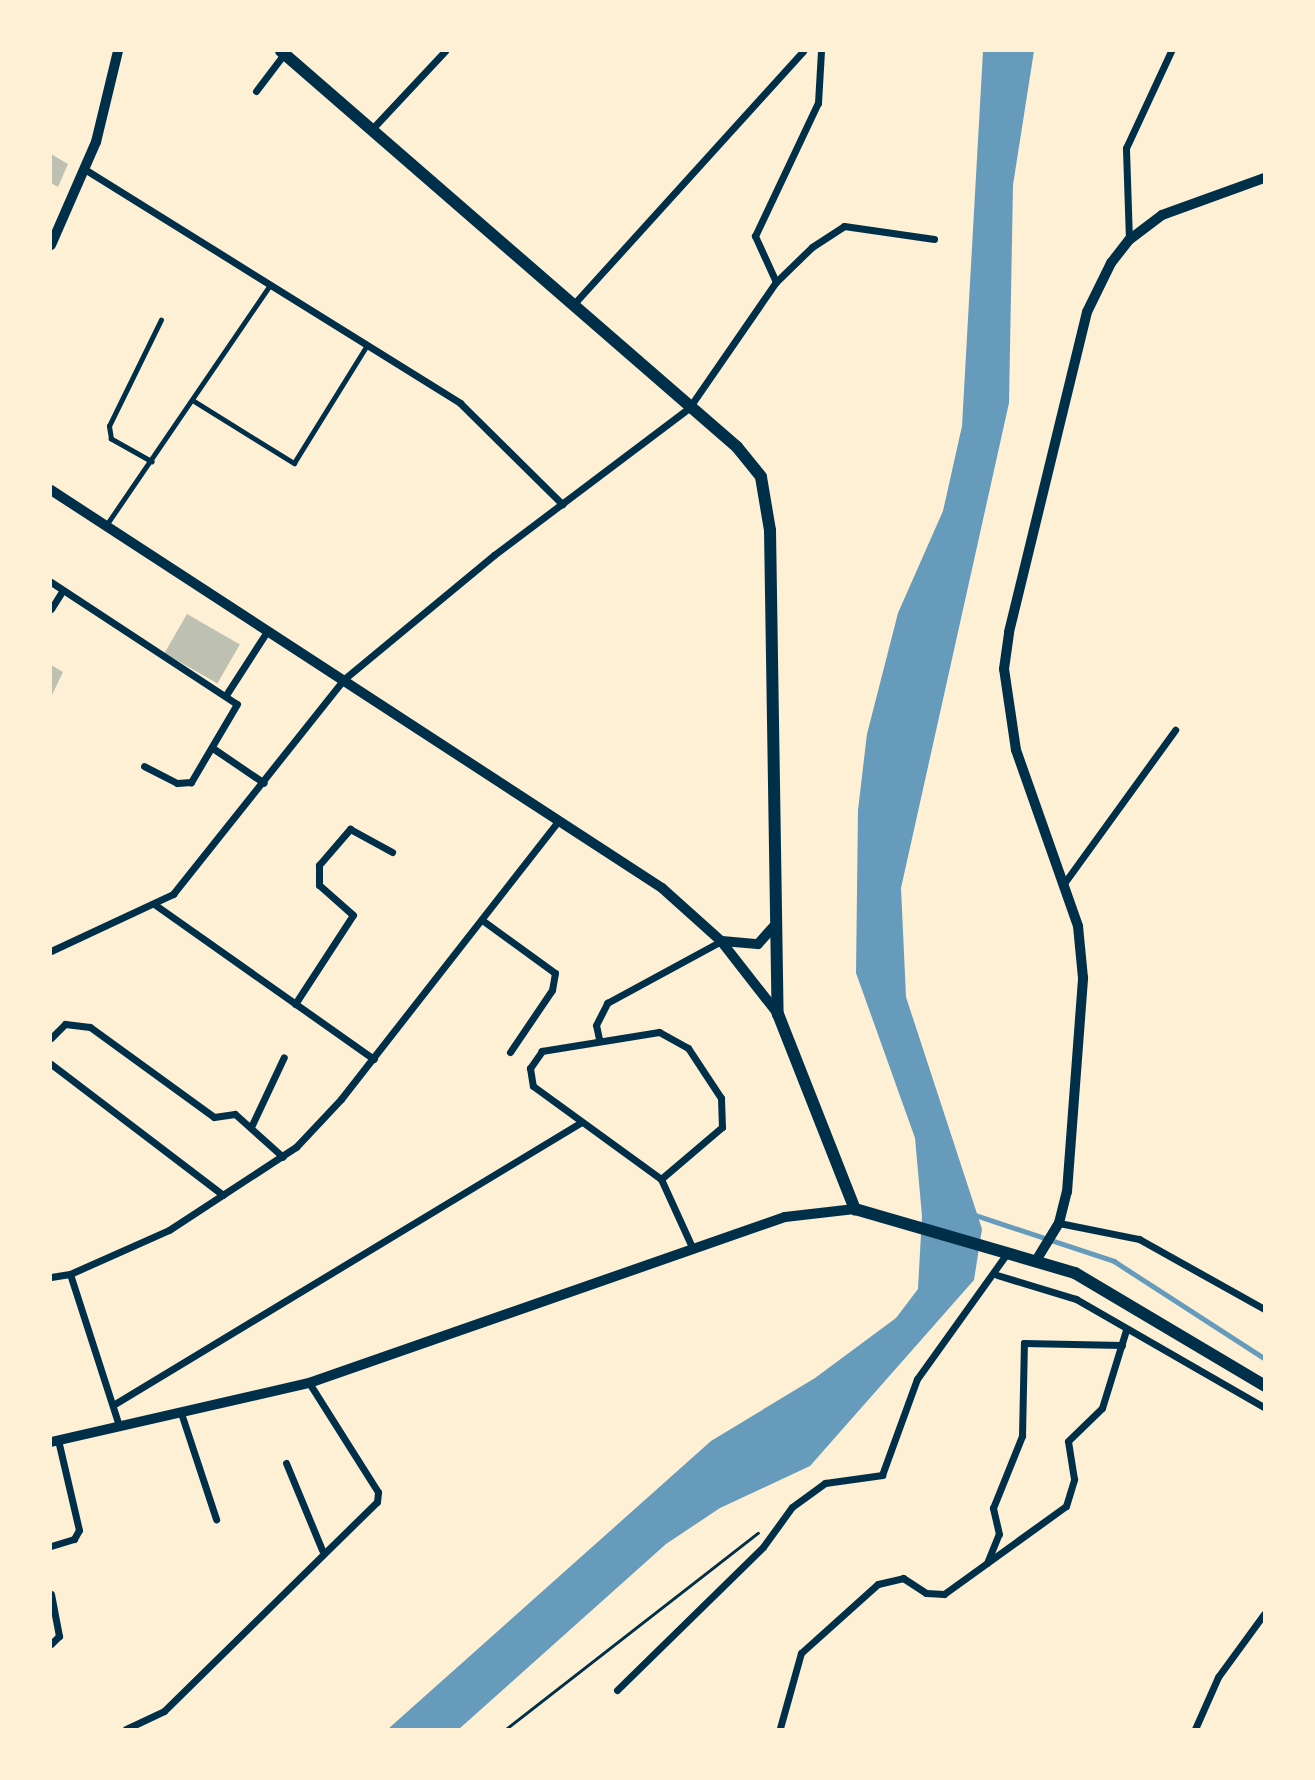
<!DOCTYPE html>
<html>
<head>
<meta charset="utf-8">
<style>
	body { margin:0 }
	#map { position:relative; width:1315px; height:1780px; overflow:hidden; background:#fdf0d5; font-family:Poppins,sans-serif }
	div>[style] { position:absolute }
	.water>* { inset:0; background:#669bbc }
	.stream>* { height:4.5px; margin:-2.25px; padding:0 2.25px; transform-origin:2.25px; border-radius:2.25px; background:#669bbc }
	.building>* { inset:0; background:#bec0b2; transform-origin:0 0 }
	.path>* { height:2.5px; margin:-1.25px; padding:0 1.25px; transform-origin:1.25px; border-radius:1.25px; background:#003049 }
	.service>* { height:4.5px; margin:-2.25px; padding:0 2.25px; transform-origin:2.25px; border-radius:2.25px; background:#003049 }
	.minor>* { height:7px; margin:-3.5px; padding:0 3.5px; transform-origin:3.5px; border-radius:3.5px; background:#003049 }
	.tertiary>* { height:10px; margin:-5px; padding:0 5px; transform-origin:5px; border-radius:5px; background:#003049 }
	.secondary>* { height:12px; margin:-6px; padding:0 6px; transform-origin:6px; border-radius:6px; background:#003049 }
	span { translate:-50% -50%; white-space:nowrap; text-align:center; line-height:1.15; -webkit-text-stroke:5px #fdf0d5; paint-order:stroke }
	.frame { position:absolute; inset:0; border:52px solid #fdf0d5; pointer-events:none }
</style>
</head>
<body>
<div id="map">
	<div class="water">
		<i style="clip-path:polygon(983px 51px,1034px 51px,1013px 185px,1009px 403px,901px 888px,906px 997px,982px 1229px,974px 1280px,810px 1466px,720px 1508px,666px 1544px,459px 1729px,388px 1729px,711px 1441px,815px 1378px,896px 1318px,918px 1289px,922px 1216px,915px 1138px,856px 973px,858px 810px,867px 734px,898px 613px,943px 511px,962px 426px)"></i>
	</div>
	<div class="stream">
		<i style="left:972px;top:1214px;width:150px;rotate:18.3deg"></i>
		<i style="left:1114px;top:1261px;width:179px;rotate:32.9deg"></i>
	</div>
	<div class="building">
		<i style="clip-path:polygon(51px 154px,68px 164px,58px 187px,51px 183px)"></i>
		<i style="left:187px;top:614px;width:61px;height:45px;rotate:30deg"></i>
		<i style="clip-path:polygon(51px 665px,63px 672px,51px 697px)"></i>
	</div>
	<div class="path">
		<i style="left:506px;top:1729px;width:319px;rotate:-37.9deg"></i>
	</div>
	<div class="service">
		<i style="left:194px;top:401px;width:118px;rotate:31.8deg"></i>
		<i style="left:294px;top:463px;width:137px;rotate:-58.2deg"></i>
		<i style="left:152px;top:462px;width:47px;rotate:-150.7deg"></i>
		<i style="left:111px;top:439px;width:13px;rotate:-99deg"></i>
		<i style="left:109px;top:426px;width:118px;rotate:-63.9deg"></i>
		<i style="left:107px;top:524px;width:289px;rotate:-55.7deg"></i>
	</div>
	<div class="minor">
		<i style="left:256px;top:91px;width:46px;rotate:-52.9deg"></i>
		<i style="left:372px;top:129px;width:107px;rotate:-46.9deg"></i>
		<i style="left:86px;top:170px;width:441px;rotate:31.9deg"></i>
		<i style="left:460px;top:403px;width:144px;rotate:44.7deg"></i>
		<i style="left:1129px;top:240px;width:92px;rotate:-91.9deg"></i>
		<i style="left:1126px;top:148px;width:107px;rotate:-65.1deg"></i>
		<i style="left:776px;top:282px;width:51px;rotate:-114.5deg"></i>
		<i style="left:755px;top:236px;width:147px;rotate:-64.7deg"></i>
		<i style="left:818px;top:103px;width:52px;rotate:-86.7deg"></i>
		<i style="left:572px;top:306px;width:344px;rotate:-47.8deg"></i>
		<i style="left:51px;top:582px;width:222px;rotate:33.3deg"></i>
		<i style="left:237px;top:704px;width:91px;rotate:120.5deg"></i>
		<i style="left:191px;top:782px;width:14px;rotate:176deg"></i>
		<i style="left:177px;top:783px;width:37px;rotate:-153deg"></i>
		<i style="left:51px;top:609px;width:22px;rotate:-58deg"></i>
		<i style="left:226px;top:695px;width:74px;rotate:-57.2deg"></i>
		<i style="left:214px;top:749px;width:60px;rotate:34.2deg"></i>
		<i style="left:1065px;top:882px;width:188px;rotate:-54.1deg"></i>
		<i style="left:154px;top:904px;width:269px;rotate:35.2deg"></i>
		<i style="left:482px;top:920px;width:90px;rotate:36deg"></i>
		<i style="left:555px;top:973px;width:17px;rotate:100deg"></i>
		<i style="left:552px;top:990px;width:75px;rotate:124.1deg"></i>
		<i style="left:51px;top:951px;width:135px;rotate:-25deg"></i>
		<i style="left:173px;top:894px;width:273px;rotate:-51.5deg"></i>
		<i style="left:343px;top:680px;width:196px;rotate:-39.6deg"></i>
		<i style="left:494px;top:555px;width:244px;rotate:-37deg"></i>
		<i style="left:689px;top:408px;width:153px;rotate:-55.4deg"></i>
		<i style="left:776px;top:282px;width:50px;rotate:-44.2deg"></i>
		<i style="left:812px;top:247px;width:38px;rotate:-33deg"></i>
		<i style="left:844px;top:226px;width:91px;rotate:8.2deg"></i>
		<i style="left:295px;top:1004px;width:106px;rotate:-56.9deg"></i>
		<i style="left:353px;top:915px;width:45px;rotate:-138.6deg"></i>
		<i style="left:319px;top:885px;width:20px;rotate:-90deg"></i>
		<i style="left:319px;top:865px;width:48px;rotate:-49.3deg"></i>
		<i style="left:350px;top:829px;width:48px;rotate:28.7deg"></i>
		<i style="left:51px;top:1038px;width:20px;rotate:-45deg"></i>
		<i style="left:65px;top:1024px;width:25px;rotate:7deg"></i>
		<i style="left:90px;top:1027px;width:153px;rotate:36deg"></i>
		<i style="left:214px;top:1117px;width:21px;rotate:-8deg"></i>
		<i style="left:235px;top:1114px;width:64px;rotate:41.9deg"></i>
		<i style="left:599px;top:1039px;width:14px;rotate:-102deg"></i>
		<i style="left:596px;top:1025px;width:25px;rotate:-63deg"></i>
		<i style="left:607px;top:1003px;width:130px;rotate:-28.5deg"></i>
		<i style="left:51px;top:1064px;width:216px;rotate:37.3deg"></i>
		<i style="left:251px;top:1127px;width:77px;rotate:-64.8deg"></i>
		<i style="left:661px;top:1179px;width:80px;rotate:-40.4deg"></i>
		<i style="left:722px;top:1127px;width:29px;rotate:-92deg"></i>
		<i style="left:721px;top:1098px;width:60px;rotate:-123.4deg"></i>
		<i style="left:688px;top:1048px;width:33px;rotate:-151deg"></i>
		<i style="left:659px;top:1032px;width:119px;rotate:170.8deg"></i>
		<i style="left:542px;top:1051px;width:21px;rotate:125deg"></i>
		<i style="left:530px;top:1068px;width:18px;rotate:81deg"></i>
		<i style="left:533px;top:1086px;width:158px;rotate:36deg"></i>
		<i style="left:661px;top:1179px;width:75px;rotate:65.5deg"></i>
		<i style="left:1059px;top:1223px;width:82px;rotate:11.3deg"></i>
		<i style="left:1139px;top:1239px;width:143px;rotate:29.2deg"></i>
		<i style="left:70px;top:1274px;width:160px;rotate:72.1deg"></i>
		<i style="left:997px;top:1275px;width:83px;rotate:16.9deg"></i>
		<i style="left:1076px;top:1299px;width:217px;rotate:29.9deg"></i>
		<i style="left:51px;top:1277px;width:19px;rotate:-9deg"></i>
		<i style="left:70px;top:1274px;width:108px;rotate:-24deg"></i>
		<i style="left:169px;top:1230px;width:152px;rotate:-33.2deg"></i>
		<i style="left:296px;top:1147px;width:66px;rotate:-46.8deg"></i>
		<i style="left:341px;top:1099px;width:354px;rotate:-52deg"></i>
		<i style="left:113px;top:1405px;width:546px;rotate:-31.13deg"></i>
		<i style="left:181px;top:1413px;width:112px;rotate:71.7deg"></i>
		<i style="left:286px;top:1463px;width:94px;rotate:67.5deg"></i>
		<i style="left:51px;top:1546px;width:24px;rotate:-17deg"></i>
		<i style="left:74px;top:1539px;width:10px;rotate:-61deg"></i>
		<i style="left:79px;top:1530px;width:92px;rotate:-103.1deg"></i>
		<i style="left:987px;top:1563px;width:31px;rotate:-68deg"></i>
		<i style="left:999px;top:1534px;width:27px;rotate:-103deg"></i>
		<i style="left:993px;top:1508px;width:78px;rotate:-68.1deg"></i>
		<i style="left:1022px;top:1436px;width:93px;rotate:-88.8deg"></i>
		<i style="left:1024px;top:1343px;width:98px;rotate:1.2deg"></i>
		<i style="left:51px;top:1594px;width:43px;rotate:79.2deg"></i>
		<i style="left:59px;top:1636px;width:11px;rotate:135deg"></i>
		<i style="left:617px;top:1690px;width:204px;rotate:-44.4deg"></i>
		<i style="left:763px;top:1547px;width:49px;rotate:-54.1deg"></i>
		<i style="left:792px;top:1507px;width:41px;rotate:-36deg"></i>
		<i style="left:825px;top:1483px;width:58px;rotate:-8deg"></i>
		<i style="left:882px;top:1475px;width:102px;rotate:-70deg"></i>
		<i style="left:917px;top:1379px;width:156px;rotate:-54.4deg"></i>
		<i style="left:780px;top:1728px;width:78px;rotate:-74.4deg"></i>
		<i style="left:801px;top:1653px;width:103px;rotate:-41.9deg"></i>
		<i style="left:878px;top:1584px;width:26px;rotate:-13deg"></i>
		<i style="left:903px;top:1578px;width:27px;rotate:33deg"></i>
		<i style="left:926px;top:1593px;width:18px;rotate:3deg"></i>
		<i style="left:944px;top:1594px;width:150px;rotate:-35.8deg"></i>
		<i style="left:1066px;top:1506px;width:28px;rotate:-73deg"></i>
		<i style="left:1074px;top:1479px;width:38px;rotate:-99deg"></i>
		<i style="left:1068px;top:1441px;width:47px;rotate:-44.1deg"></i>
		<i style="left:1102px;top:1408px;width:82px;rotate:-72.9deg"></i>
		<i style="left:126px;top:1729px;width:42px;rotate:-25.3deg"></i>
		<i style="left:164px;top:1711px;width:298px;rotate:-44.5deg"></i>
		<i style="left:377px;top:1502px;width:10px;rotate:-84deg"></i>
		<i style="left:378px;top:1492px;width:129px;rotate:-122.3deg"></i>
		<i style="left:1195px;top:1729px;width:57px;rotate:-66.1deg"></i>
		<i style="left:1218px;top:1677px;width:78px;rotate:-53.9deg"></i>
	</div>
	<div class="tertiary">
		<i style="left:51px;top:245px;width:112px;rotate:-66.4deg"></i>
		<i style="left:96px;top:142px;width:94px;rotate:-76.4deg"></i>
		<i style="left:51px;top:490px;width:729px;rotate:33.08deg"></i>
		<i style="left:662px;top:888px;width:79px;rotate:41.9deg"></i>
		<i style="left:721px;top:941px;width:93px;rotate:52deg"></i>
		<i style="left:722px;top:941px;width:36px;rotate:5deg"></i>
		<i style="left:758px;top:944px;width:25px;rotate:-48deg"></i>
		<i style="left:1037px;top:1259px;width:42px;rotate:-58.6deg"></i>
		<i style="left:1059px;top:1223px;width:32px;rotate:-76deg"></i>
		<i style="left:1067px;top:1192px;width:215px;rotate:-85.7deg"></i>
		<i style="left:1083px;top:978px;width:52px;rotate:-95.5deg"></i>
		<i style="left:1078px;top:926px;width:187px;rotate:-109.4deg"></i>
		<i style="left:1016px;top:750px;width:82px;rotate:-98.4deg"></i>
		<i style="left:1004px;top:669px;width:37px;rotate:-82deg"></i>
		<i style="left:1009px;top:632px;width:329px;rotate:-76.3deg"></i>
		<i style="left:1087px;top:312px;width:55px;rotate:-63.9deg"></i>
		<i style="left:1111px;top:263px;width:29px;rotate:-52deg"></i>
		<i style="left:1129px;top:240px;width:41px;rotate:-37.1deg"></i>
		<i style="left:1162px;top:215px;width:109px;rotate:-19.9deg"></i>
		<i style="left:51px;top:1442px;width:265px;rotate:-12.9deg"></i>
		<i style="left:309px;top:1383px;width:504px;rotate:-19.23deg"></i>
		<i style="left:785px;top:1217px;width:70px;rotate:-6.5deg"></i>
	</div>
	<div class="secondary">
		<i style="left:281px;top:51px;width:604px;rotate:40.97deg"></i>
		<i style="left:737px;top:447px;width:38px;rotate:51deg"></i>
		<i style="left:761px;top:477px;width:54px;rotate:80.4deg"></i>
		<i style="left:770px;top:530px;width:484px;rotate:89.1deg"></i>
		<i style="left:778px;top:1014px;width:210px;rotate:68.5deg"></i>
		<i style="left:855px;top:1209px;width:229px;rotate:16.2deg"></i>
		<i style="left:1075px;top:1273px;width:220px;rotate:30.7deg"></i>
	</div>
	<div class="frame"></div>
</div>
</body>
</html>
